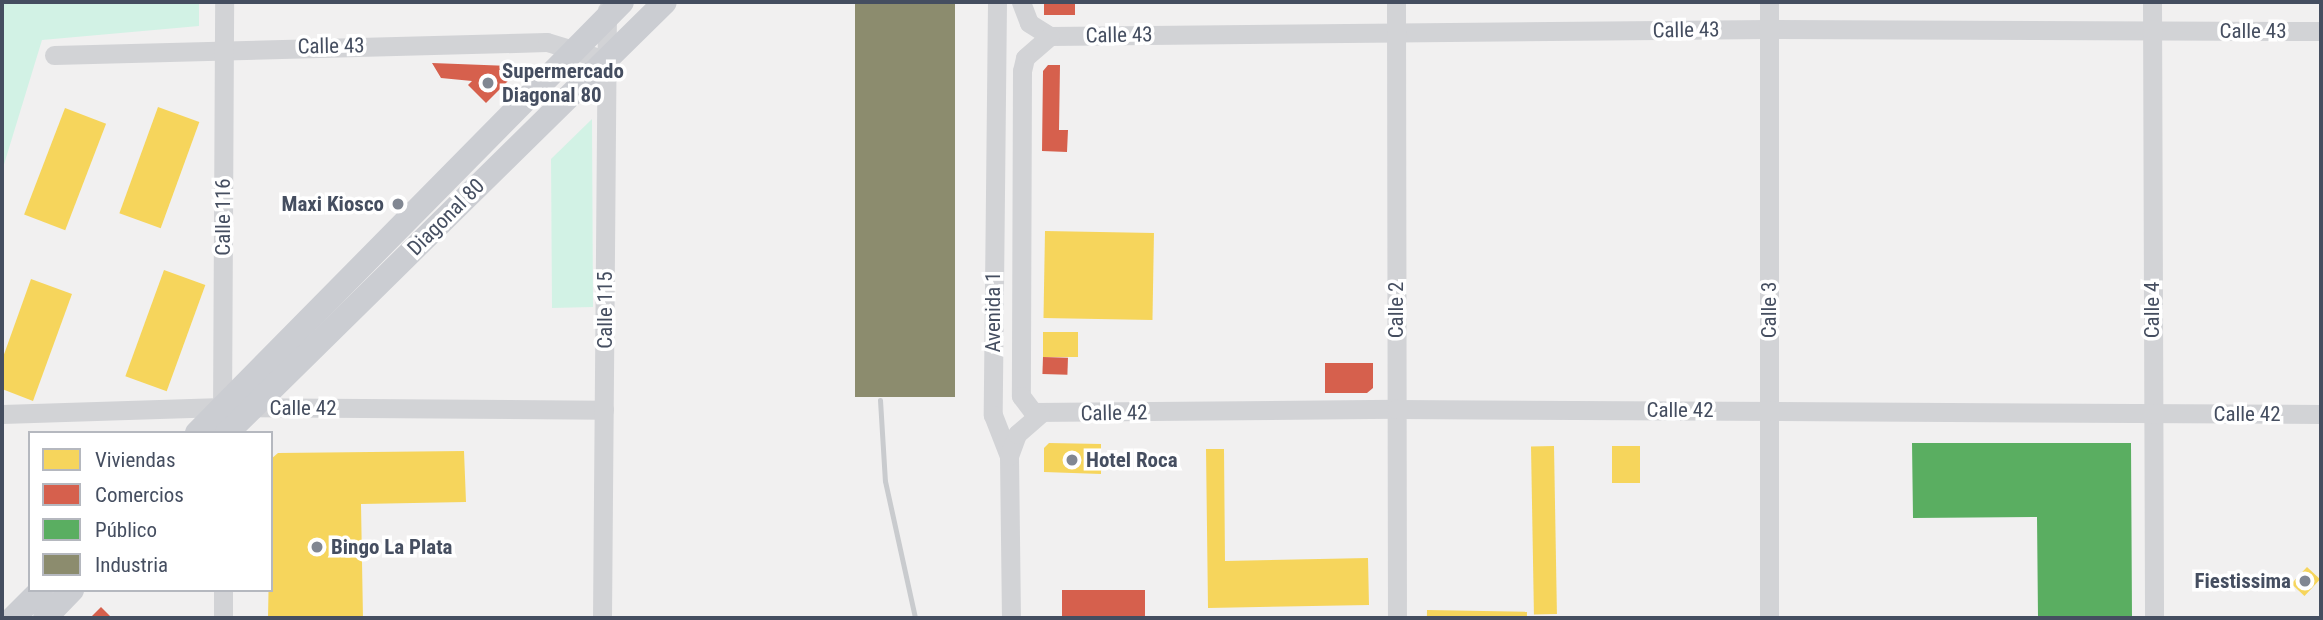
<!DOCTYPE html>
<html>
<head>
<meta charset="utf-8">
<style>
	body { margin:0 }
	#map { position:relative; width:2323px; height:620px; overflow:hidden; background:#f1f0f0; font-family:"Roboto Condensed",sans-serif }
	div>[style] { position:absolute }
	.green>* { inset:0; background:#d2f2e5 }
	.homes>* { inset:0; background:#f6d55c; transform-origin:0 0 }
	.shops>* { inset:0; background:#d6604d; transform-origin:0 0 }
	.public>* { inset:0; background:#5aae61 }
	.industry>* { inset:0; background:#8c8c6e; transform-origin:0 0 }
	.minor>* { height:19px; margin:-9.5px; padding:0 9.5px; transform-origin:9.5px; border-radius:9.5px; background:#d2d3d6 }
	.major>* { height:24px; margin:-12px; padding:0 12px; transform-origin:12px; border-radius:12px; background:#cbcdd2 }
	.rail>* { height:5px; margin:-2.5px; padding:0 2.5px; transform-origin:2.5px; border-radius:2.5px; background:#c9cbce }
	.dots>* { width:19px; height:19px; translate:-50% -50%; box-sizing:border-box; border:4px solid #fff; border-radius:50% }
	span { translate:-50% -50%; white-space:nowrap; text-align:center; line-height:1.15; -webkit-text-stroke:7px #fff; paint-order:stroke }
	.street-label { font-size:21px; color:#454e60 }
	.poi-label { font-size:21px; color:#454e60; font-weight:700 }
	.left { translate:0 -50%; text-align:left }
	.right { translate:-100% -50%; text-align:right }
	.frame { position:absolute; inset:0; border:4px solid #454e60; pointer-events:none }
	.legend { position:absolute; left:28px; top:431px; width:245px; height:161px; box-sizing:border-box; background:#fff; border:2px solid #b5b8bf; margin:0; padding:9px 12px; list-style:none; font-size:21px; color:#454e60 }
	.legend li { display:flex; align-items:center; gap:14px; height:35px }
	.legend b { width:35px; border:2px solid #b5b8bf }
</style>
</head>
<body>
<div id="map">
	<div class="green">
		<i style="clip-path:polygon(2px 2px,199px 2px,199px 26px,42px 40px,2px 171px)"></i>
		<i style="clip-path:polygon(592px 119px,593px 307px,552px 308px,551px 159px)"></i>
	</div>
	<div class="homes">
		<i style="left:158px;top:107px;width:44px;height:113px;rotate:20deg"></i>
		<i style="left:65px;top:108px;width:44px;height:114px;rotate:21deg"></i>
		<i style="left:1045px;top:231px;width:109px;height:87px;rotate:1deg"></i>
		<i style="left:164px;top:270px;width:44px;height:113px;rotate:20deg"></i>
		<i style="clip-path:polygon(31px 279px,72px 294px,33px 401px,2px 389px,2px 360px)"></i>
		<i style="left:1043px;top:332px;width:35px;height:25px"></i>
		<i style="clip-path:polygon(1049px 443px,1101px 444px,1101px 474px,1044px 472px,1044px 448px)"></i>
		<i style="left:1554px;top:446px;width:168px;height:23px;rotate:89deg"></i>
		<i style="left:1612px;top:446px;width:28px;height:37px"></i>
		<i style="clip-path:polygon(1206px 449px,1224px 449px,1225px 561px,1368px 558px,1369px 605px,1208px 608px)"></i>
		<i style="clip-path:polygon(464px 451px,466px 502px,361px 504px,363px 618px,268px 618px,271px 459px,278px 453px)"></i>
		<i style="left:2307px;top:567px;width:18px;height:23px;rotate:43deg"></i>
		<i style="left:1427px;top:610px;width:100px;height:8px;rotate:1deg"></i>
	</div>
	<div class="shops">
		<i style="left:1044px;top:2px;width:31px;height:13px"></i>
		<i style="clip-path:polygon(432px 63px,512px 66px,516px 73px,486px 103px,468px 85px,472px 81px,441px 78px)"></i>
		<i style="clip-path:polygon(1048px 65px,1060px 65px,1059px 130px,1068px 130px,1067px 152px,1042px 151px,1043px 71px)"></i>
		<i style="left:1043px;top:357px;width:25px;height:17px;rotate:2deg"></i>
		<i style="clip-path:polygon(1325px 363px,1373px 363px,1373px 388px,1367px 393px,1325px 393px)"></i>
		<i style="left:1062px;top:590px;width:83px;height:27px"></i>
		<i style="clip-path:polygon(101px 607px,112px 618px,90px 618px)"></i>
	</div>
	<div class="public">
		<i style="clip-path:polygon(1912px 443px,2131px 443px,2132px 618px,2038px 618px,2037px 517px,1913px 518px)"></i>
	</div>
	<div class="industry">
		<i style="left:855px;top:2px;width:100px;height:395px"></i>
	</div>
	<div class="minor">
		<i style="left:997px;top:2px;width:413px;rotate:90.6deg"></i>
		<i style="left:993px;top:415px;width:44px;rotate:68.7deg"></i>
		<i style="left:1009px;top:456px;width:162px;rotate:89.3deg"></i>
		<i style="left:1021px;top:2px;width:22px;rotate:69deg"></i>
		<i style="left:1029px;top:23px;width:25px;rotate:32deg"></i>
		<i style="left:1050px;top:36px;width:718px;rotate:-0.56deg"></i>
		<i style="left:1768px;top:29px;width:553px;rotate:0.21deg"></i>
		<i style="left:1396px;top:2px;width:616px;rotate:89.91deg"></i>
		<i style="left:1769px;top:2px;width:616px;rotate:90deg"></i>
		<i style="left:2152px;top:2px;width:616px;rotate:89.81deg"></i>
		<i style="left:1050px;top:36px;width:33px;rotate:139deg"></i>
		<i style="left:1025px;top:58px;width:13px;rotate:103deg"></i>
		<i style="left:1022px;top:71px;width:325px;rotate:90.2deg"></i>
		<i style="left:1021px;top:396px;width:20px;rotate:53deg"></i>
		<i style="left:1033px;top:412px;width:363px;rotate:-0.5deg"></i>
		<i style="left:1396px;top:409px;width:925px;rotate:0.31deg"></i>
		<i style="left:54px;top:55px;width:493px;rotate:-1.5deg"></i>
		<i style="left:547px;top:42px;width:62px;rotate:17deg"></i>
		<i style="left:2px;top:414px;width:220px;rotate:-1.8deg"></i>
		<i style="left:222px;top:407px;width:382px;rotate:0.4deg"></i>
		<i style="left:222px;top:414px;width:412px;rotate:-89.7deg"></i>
		<i style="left:1009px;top:456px;width:23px;rotate:-70deg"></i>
		<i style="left:1017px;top:434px;width:30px;rotate:-41deg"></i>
		<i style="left:223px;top:590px;width:28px;rotate:90deg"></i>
		<i style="left:602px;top:618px;width:608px;rotate:-89.53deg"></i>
	</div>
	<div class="major">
		<i style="left:197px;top:433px;width:605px;rotate:-45.4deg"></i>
		<i style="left:227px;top:433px;width:614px;rotate:-44.54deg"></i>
		<i style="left:13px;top:618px;width:40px;rotate:-45deg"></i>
		<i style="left:45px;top:618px;width:39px;rotate:-46deg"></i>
	</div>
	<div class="rail">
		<i style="left:880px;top:400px;width:81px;rotate:86.5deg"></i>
		<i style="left:885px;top:481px;width:140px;rotate:77.6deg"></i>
	</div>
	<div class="dots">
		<i style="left:488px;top:83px;background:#818792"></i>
		<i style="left:398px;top:204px;background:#818792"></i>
		<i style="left:1072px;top:460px;background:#818792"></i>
		<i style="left:317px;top:547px;background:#818792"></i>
		<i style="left:2305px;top:581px;background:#818792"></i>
	</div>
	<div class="street-label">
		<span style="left:1686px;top:30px;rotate:-1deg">Calle 43</span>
		<span style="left:2253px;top:31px">Calle 43</span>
		<span style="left:1119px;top:35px;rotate:-1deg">Calle 43</span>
		<span style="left:331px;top:46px;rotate:-1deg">Calle 43</span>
		<span style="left:223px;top:217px;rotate:-90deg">Calle 116</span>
		<span style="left:446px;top:217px;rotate:-45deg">Diagonal 80</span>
		<span style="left:605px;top:310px;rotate:-90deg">Calle 115</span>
		<span style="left:1396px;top:310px;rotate:-90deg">Calle 2</span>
		<span style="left:1769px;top:310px;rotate:-90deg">Calle 3</span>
		<span style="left:2152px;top:310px;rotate:-90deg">Calle 4</span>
		<span style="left:993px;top:312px;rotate:-90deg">Avenida 1</span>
		<span style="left:303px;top:408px">Calle 42</span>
		<span style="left:1680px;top:410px">Calle 42</span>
		<span style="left:1114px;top:413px;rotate:-1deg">Calle 42</span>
		<span style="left:2247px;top:414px">Calle 42</span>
	</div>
	<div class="poi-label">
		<span class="left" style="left:502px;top:83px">Supermercado<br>Diagonal 80</span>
		<span class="right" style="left:384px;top:204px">Maxi Kiosco</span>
		<span class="left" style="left:1086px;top:460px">Hotel Roca</span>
		<span class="left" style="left:331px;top:547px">Bingo La Plata</span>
		<span class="right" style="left:2291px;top:581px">Fiestissima</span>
	</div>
	<div class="frame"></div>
	<ul class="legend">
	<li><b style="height:19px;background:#f6d55c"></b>Viviendas</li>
	<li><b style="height:19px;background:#d6604d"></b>Comercios</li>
	<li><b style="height:19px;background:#5aae61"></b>Público</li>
	<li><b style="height:19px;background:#8c8c6e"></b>Industria</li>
	</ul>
</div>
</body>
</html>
